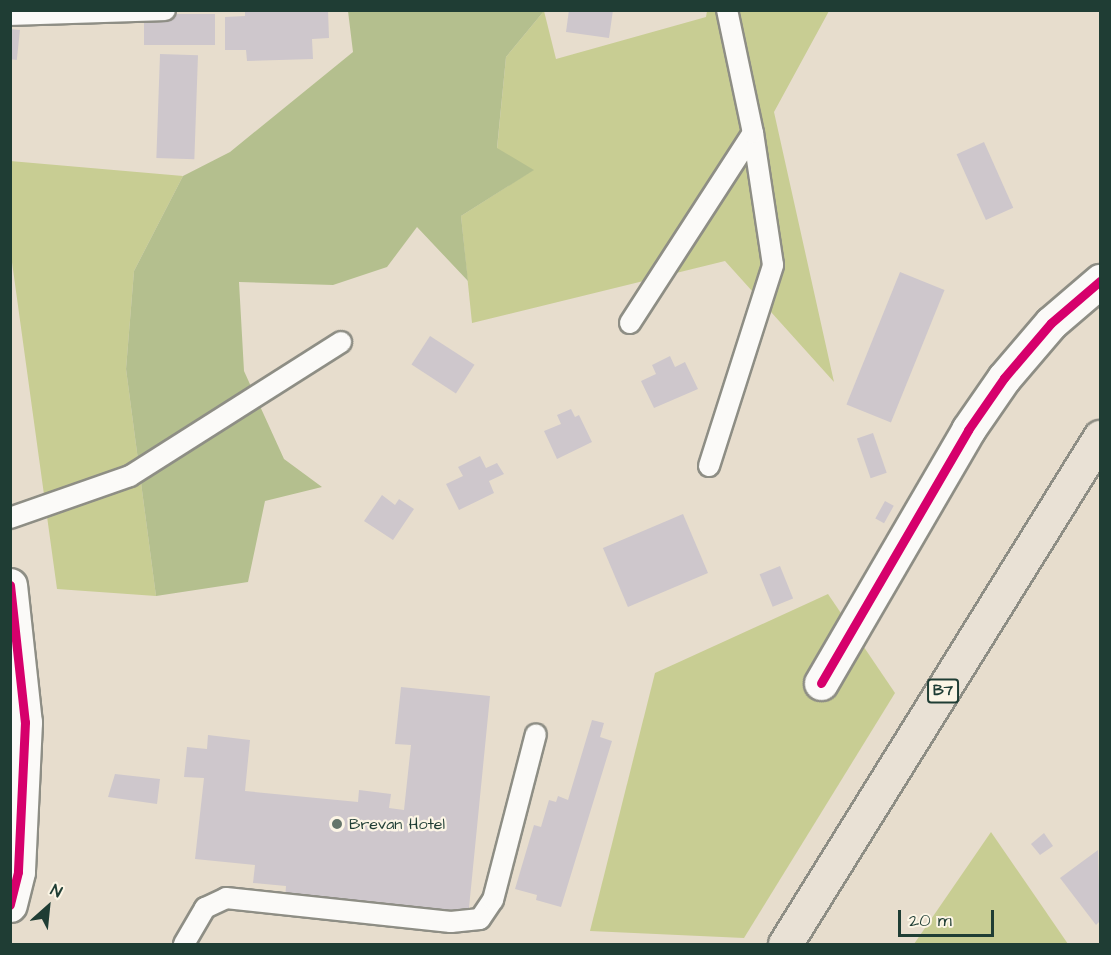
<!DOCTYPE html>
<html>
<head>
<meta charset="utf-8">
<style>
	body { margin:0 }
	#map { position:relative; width:1111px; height:955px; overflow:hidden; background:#e7ddcd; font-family:"Architects Daughter",sans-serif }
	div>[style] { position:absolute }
	.green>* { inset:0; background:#c8cd93 }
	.forest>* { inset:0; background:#b4bf8e }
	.building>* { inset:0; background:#cec7cc; transform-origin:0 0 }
	.roads { filter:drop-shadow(2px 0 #8e8e85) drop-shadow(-2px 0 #8e8e85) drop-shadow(0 2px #8e8e85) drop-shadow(0 -2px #8e8e85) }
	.lane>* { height:20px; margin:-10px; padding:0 10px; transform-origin:10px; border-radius:10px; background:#fbfaf8 }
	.street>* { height:33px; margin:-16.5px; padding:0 16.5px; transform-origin:16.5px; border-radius:16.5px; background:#fbfaf8 }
	.highway>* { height:33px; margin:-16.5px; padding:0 16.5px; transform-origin:16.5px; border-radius:16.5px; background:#e9e1d5 }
	.cycleway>* { height:9px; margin:-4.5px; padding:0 4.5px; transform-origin:4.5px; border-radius:4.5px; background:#d6006c }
	.dots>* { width:16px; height:16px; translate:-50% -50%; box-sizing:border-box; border:3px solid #fcf5e5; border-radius:50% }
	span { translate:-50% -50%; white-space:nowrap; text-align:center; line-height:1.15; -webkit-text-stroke:4.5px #fcf5e5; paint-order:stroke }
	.shield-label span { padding:2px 4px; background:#fcf5e5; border:2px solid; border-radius:4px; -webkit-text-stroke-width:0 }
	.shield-label { font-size:15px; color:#1f3d34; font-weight:700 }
	.poi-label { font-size:16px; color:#1f3d34 }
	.left { translate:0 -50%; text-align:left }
	.frame { position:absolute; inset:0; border:12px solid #1f3d34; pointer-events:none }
	.north { position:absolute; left:18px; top:877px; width:60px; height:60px; -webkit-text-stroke:4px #fcf5e5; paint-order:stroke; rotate:27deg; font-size:16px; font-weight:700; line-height:24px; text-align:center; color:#1f3d34 }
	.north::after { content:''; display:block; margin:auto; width:21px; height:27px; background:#1f3d34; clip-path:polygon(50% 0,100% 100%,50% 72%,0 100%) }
	.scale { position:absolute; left:898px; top:910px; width:96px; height:27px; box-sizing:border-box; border:3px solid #1f3d34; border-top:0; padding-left:8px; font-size:18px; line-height:21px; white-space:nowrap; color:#1f3d34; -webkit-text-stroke:4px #fcf5e5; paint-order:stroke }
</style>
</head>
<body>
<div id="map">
	<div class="green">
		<i style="clip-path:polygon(544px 11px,556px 59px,706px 17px,707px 11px,829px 11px,774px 112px,834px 382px,725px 261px,472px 323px,461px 216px,533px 170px,497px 149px,506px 57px)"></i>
		<i style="clip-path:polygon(10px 161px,183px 176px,134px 271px,126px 369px,156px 596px,57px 589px,11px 255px)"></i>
		<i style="clip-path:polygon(828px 594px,895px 693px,744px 938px,590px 931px,655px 673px)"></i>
		<i style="clip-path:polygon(991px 832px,1068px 944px,914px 944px)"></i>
	</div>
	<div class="forest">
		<i style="clip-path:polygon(348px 11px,544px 11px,506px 57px,497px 148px,534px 170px,461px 216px,468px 281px,417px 227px,387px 267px,333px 285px,239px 282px,244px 371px,284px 459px,322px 487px,265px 501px,248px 582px,156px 596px,126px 369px,134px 271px,183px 176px,230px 152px,353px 52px)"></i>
	</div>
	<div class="building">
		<i style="clip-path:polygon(245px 10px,328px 10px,329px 38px,312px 39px,313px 59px,247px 61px,246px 50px,225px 50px,225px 17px,245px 16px)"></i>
		<i style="clip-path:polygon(569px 10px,613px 10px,609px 38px,566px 32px)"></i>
		<i style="left:144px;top:14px;width:71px;height:31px"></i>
		<i style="left:10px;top:29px;width:10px;height:30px;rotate:6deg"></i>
		<i style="left:160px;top:54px;width:38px;height:104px;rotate:2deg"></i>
		<i style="left:984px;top:142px;width:72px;height:30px;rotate:66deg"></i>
		<i style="left:900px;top:272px;width:48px;height:143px;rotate:22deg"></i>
		<i style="left:430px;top:336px;width:53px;height:34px;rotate:33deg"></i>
		<i style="clip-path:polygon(670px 356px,675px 367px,685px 362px,698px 389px,654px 408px,641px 381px,656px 374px,652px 365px)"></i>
		<i style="clip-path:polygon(571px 409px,575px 417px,579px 415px,592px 442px,557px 459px,544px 431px,561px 424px,557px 415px)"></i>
		<i style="left:873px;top:433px;width:42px;height:17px;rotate:71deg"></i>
		<i style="clip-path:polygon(480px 456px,486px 468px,497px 463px,504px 474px,489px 481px,494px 493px,459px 510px,446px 484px,463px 476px,458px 467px)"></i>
		<i style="clip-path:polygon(382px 495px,395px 505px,399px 499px,414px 509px,393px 540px,364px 521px)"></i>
		<i style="left:885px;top:501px;width:10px;height:20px;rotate:29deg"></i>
		<i style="left:683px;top:514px;width:64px;height:87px;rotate:67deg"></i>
		<i style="left:780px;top:566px;width:35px;height:22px;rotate:68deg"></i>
		<i style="clip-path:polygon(401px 687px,490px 696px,468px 918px,285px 899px,286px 886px,253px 883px,255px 865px,195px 859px,204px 778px,184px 777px,187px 747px,207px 749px,208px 735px,250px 740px,245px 791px,358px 802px,359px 790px,391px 794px,389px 808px,404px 810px,411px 745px,395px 744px)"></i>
		<i style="clip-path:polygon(592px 720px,604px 723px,600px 737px,612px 741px,561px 907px,536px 900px,537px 895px,515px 889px,534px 825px,541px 827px,549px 800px,556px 802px,558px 796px,568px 800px)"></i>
		<i style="clip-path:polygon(115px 774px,160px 779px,157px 804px,108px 797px)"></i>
		<i style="clip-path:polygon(1044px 833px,1053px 846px,1040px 855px,1031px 844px)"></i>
		<i style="clip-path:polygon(1098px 850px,1100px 921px,1096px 925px,1060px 878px)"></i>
	</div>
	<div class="roads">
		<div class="lane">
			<i style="left:10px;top:15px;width:155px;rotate:-1.8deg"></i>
			<i style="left:630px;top:323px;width:226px;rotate:-57.1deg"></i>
			<i style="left:709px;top:466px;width:211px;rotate:-72.3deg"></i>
			<i style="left:773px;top:265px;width:134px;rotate:-98.6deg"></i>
			<i style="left:753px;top:133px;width:126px;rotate:-101.9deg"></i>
			<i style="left:10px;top:518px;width:127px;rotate:-19.3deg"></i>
			<i style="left:130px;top:476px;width:250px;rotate:-32.4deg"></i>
			<i style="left:184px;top:944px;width:42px;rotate:-59.7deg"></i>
			<i style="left:205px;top:908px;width:23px;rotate:-25deg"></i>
			<i style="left:226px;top:898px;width:226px;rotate:6.1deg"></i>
			<i style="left:451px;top:922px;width:29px;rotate:-6deg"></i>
			<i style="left:480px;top:919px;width:23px;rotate:-56deg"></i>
			<i style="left:493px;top:900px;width:171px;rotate:-75.5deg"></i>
		</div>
		<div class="street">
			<i style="left:10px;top:585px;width:138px;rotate:83.8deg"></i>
			<i style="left:25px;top:722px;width:150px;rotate:92.7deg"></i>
			<i style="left:18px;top:872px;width:34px;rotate:104deg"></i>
			<i style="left:821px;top:683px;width:293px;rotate:-59.8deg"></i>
			<i style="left:968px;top:430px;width:63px;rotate:-55.3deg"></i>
			<i style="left:1004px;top:378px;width:72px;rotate:-49.5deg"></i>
			<i style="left:1051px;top:323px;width:65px;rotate:-40.6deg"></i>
		</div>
		<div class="highway">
			<i style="left:785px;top:944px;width:597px;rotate:-58.15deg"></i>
		</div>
	</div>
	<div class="cycleway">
		<i style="left:10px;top:585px;width:138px;rotate:83.8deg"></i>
		<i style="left:25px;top:722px;width:150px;rotate:92.7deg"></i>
		<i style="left:18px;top:872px;width:34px;rotate:104deg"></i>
		<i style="left:821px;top:683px;width:293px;rotate:-59.8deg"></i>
		<i style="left:968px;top:430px;width:63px;rotate:-55.3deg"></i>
		<i style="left:1004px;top:378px;width:72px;rotate:-49.5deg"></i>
		<i style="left:1051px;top:323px;width:65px;rotate:-40.6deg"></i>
	</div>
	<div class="dots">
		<i style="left:337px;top:824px;background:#65756a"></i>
	</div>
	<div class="shield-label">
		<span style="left:943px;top:691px">B7</span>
	</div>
	<div class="poi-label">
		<span class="left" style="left:349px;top:824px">Brevan Hotel</span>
	</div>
	<div class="frame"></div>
	<div class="north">N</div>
	<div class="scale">20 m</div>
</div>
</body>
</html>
